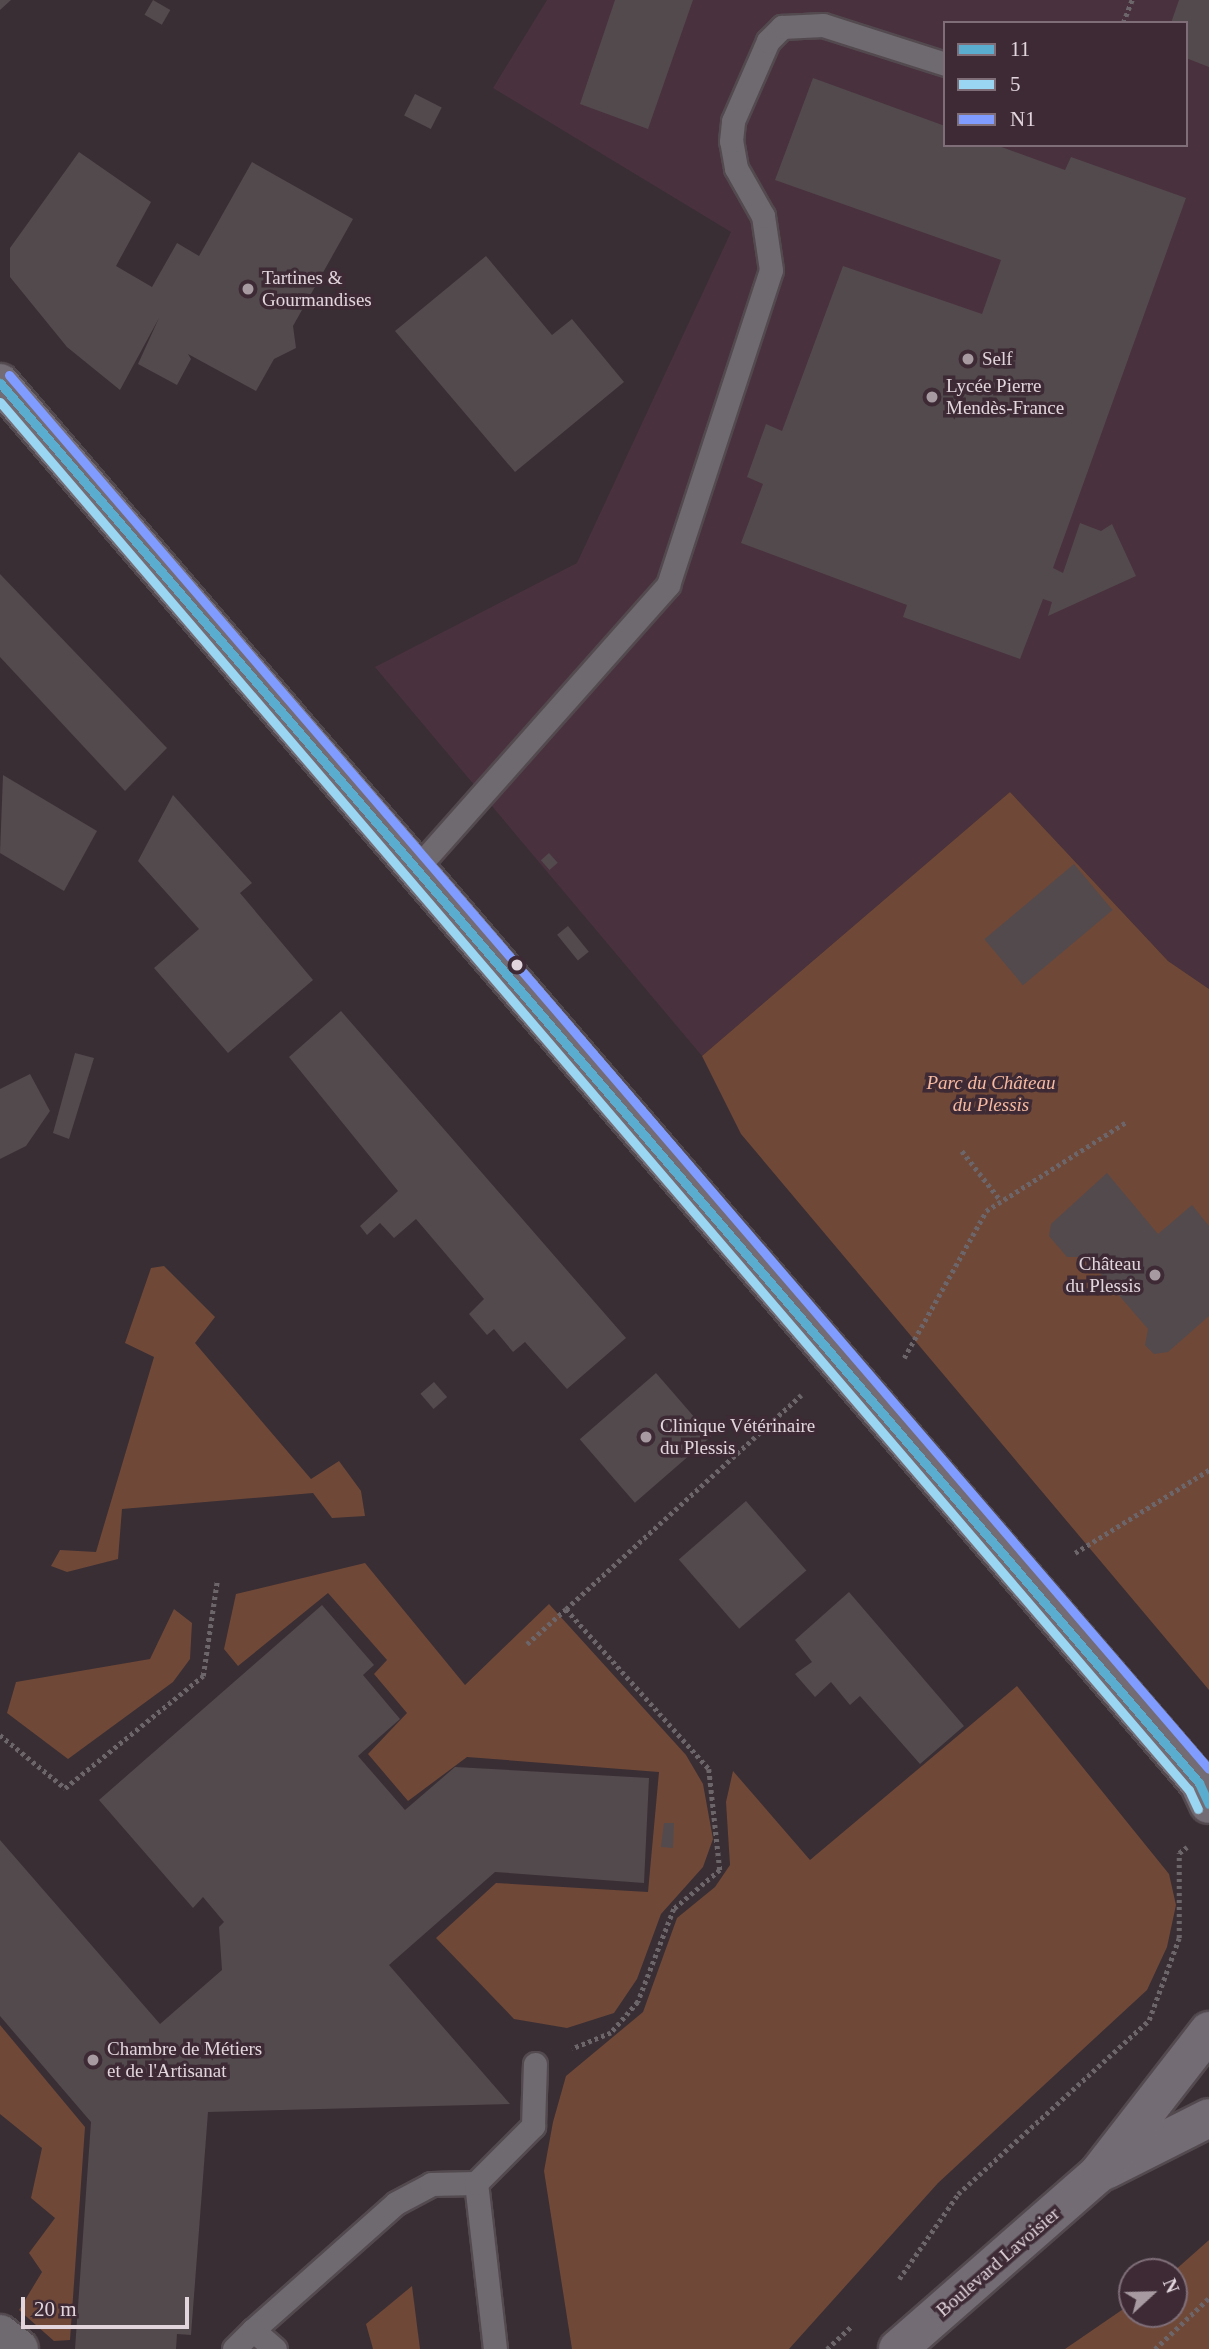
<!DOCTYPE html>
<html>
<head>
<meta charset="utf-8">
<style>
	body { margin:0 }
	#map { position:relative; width:1209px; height:2349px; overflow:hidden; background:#392e34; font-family:"Times New Roman",serif }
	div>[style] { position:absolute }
	.built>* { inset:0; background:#49313e }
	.green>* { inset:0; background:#6f4838 }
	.building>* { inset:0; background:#534a4d; transform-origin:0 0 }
	.path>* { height:4.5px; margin-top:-2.25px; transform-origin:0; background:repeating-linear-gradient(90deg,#6c666b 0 3.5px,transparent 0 7px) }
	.roads { filter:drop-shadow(2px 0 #534a4f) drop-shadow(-2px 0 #534a4f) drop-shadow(0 2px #534a4f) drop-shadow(0 -2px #534a4f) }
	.lane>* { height:23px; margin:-11.5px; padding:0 11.5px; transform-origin:11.5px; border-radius:11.5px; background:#6f6a70 }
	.street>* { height:38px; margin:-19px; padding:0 19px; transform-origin:19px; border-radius:19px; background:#6f6a70 }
	.secondary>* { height:38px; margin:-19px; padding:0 19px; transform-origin:19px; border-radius:19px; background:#736c74 }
	.bus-1>* { height:9px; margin:-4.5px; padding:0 4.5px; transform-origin:4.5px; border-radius:4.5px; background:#5aadce }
	.bus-2>* { height:9px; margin:-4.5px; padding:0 4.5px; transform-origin:4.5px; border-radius:4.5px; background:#9ad5f1 }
	.bus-3>* { height:9px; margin:-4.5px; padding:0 4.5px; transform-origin:4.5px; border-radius:4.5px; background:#809cff }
	.dots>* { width:19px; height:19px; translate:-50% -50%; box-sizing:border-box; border:4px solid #3d2a35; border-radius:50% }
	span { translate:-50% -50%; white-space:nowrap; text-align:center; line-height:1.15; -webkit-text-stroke:7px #3d2a35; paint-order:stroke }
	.poi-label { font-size:19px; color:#e2d5dc }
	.left { translate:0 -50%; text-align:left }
	.right { translate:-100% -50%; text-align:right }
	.park-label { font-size:19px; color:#f7baa1; font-style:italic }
	.street-label { font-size:19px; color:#e2d5dc }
	.legend { position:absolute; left:943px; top:21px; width:245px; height:126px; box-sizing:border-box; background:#3d2a35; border:2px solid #7f6e78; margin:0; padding:9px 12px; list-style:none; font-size:21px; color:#e2d5dc }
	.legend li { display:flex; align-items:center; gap:14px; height:35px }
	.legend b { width:35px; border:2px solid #7f6e78 }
	.north { position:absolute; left:1118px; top:2258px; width:70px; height:70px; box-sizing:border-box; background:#3d2a35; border:2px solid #7f6e78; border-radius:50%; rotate:68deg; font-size:19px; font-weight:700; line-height:28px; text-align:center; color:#e2d5dc }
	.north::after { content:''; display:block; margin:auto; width:24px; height:32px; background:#a79ba1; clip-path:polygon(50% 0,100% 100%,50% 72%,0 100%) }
	.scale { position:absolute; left:21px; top:2297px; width:168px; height:32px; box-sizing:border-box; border:4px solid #e2d5dc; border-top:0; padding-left:9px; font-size:21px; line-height:24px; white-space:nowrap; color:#e2d5dc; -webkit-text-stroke:5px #3d2a35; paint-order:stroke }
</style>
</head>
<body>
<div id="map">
	<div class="built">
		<i style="clip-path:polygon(evenodd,547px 0,1209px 0,1209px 989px,1168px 961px,1010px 792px,702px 1056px,375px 667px,577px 563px,731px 232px,493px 88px,547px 0,945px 23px,1186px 23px,1186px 145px,945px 145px,945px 23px)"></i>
	</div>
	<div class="green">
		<i style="clip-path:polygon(1010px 792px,1168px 961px,1209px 989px,1209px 1690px,741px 1134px,702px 1056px)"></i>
		<i style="clip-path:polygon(164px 1266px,215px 1317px,195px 1343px,311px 1479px,339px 1461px,361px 1491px,365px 1516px,332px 1518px,313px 1493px,122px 1509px,118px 1559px,67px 1572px,51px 1566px,60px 1550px,96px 1552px,154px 1357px,125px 1343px,151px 1268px)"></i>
		<i style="clip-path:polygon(365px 1563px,465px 1685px,549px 1604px,686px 1755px,703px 1784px,713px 1839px,703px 1867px,661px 1914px,637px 1979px,614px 2013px,567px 2028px,514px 2019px,436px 1938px,496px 1883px,648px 1892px,659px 1772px,467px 1757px,408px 1801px,368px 1754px,407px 1713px,374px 1674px,387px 1660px,328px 1593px,238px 1666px,224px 1649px,236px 1594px)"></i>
		<i style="clip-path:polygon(174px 1609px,192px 1623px,190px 1659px,173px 1682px,68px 1759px,7px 1713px,16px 1682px,150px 1659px)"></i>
		<i style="clip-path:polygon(1017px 1686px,1169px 1874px,1176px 1905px,1167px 1947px,1147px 1990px,938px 2183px,789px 2349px,572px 2349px,544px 2171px,553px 2122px,566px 2076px,643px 2012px,677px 1918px,715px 1887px,730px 1865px,726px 1802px,733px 1771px,810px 1860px)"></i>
		<i style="clip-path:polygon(0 2025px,85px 2127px,70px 2340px,54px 2341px,19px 2310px,42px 2272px,29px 2253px,55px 2218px,31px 2198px,42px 2148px,0 2114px)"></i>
		<i style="clip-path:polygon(1209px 2240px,1209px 2349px,1065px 2349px,1132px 2303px,1132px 2314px,1174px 2314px,1173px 2272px)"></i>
		<i style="clip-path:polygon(412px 2286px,420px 2349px,373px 2349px,366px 2324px)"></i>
	</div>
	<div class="building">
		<i style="clip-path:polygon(0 0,11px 0,0 10px)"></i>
		<i style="left:153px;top:0;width:20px;height:17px;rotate:30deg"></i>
		<i style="clip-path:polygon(615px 0,693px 0,648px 129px,580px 104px)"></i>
		<i style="clip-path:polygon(1179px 0,1209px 0,1209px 67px,1186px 58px,1186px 23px,1171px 23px)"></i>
		<i style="clip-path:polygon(813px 78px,945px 126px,945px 145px,996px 145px,1065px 170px,1071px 157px,1186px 198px,1053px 568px,1063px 573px,1080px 523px,1101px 531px,1112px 524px,1136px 576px,1048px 616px,1052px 602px,1043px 599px,1020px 659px,903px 617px,907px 605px,741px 543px,763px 484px,747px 477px,766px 424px,782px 431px,843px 266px,982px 314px,1001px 260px,775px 180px)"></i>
		<i style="left:415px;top:94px;width:30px;height:24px;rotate:27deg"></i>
		<i style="clip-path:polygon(79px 152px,151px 202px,116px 266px,152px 287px,177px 243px,199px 256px,252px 162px,353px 219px,293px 326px,296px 348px,274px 359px,256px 391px,188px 354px,191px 359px,177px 385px,138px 364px,159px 318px,120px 390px,67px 347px,10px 277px,10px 248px)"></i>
		<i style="clip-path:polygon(486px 256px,552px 335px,572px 319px,624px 382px,515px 472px,395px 331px)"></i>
		<i style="clip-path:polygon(0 574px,167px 748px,125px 791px,0 657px)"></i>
		<i style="clip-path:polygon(3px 775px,97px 831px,64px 891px,0 853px)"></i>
		<i style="clip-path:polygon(173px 795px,252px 883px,240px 893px,313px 980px,228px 1053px,154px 968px,199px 929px,138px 861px)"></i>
		<i style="left:549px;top:853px;width:13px;height:11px;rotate:48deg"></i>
		<i style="left:1074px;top:864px;width:60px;height:117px;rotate:50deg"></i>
		<i style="left:568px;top:926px;width:33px;height:14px;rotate:51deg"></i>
		<i style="clip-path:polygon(341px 1011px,626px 1338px,567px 1389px,525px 1342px,513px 1352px,494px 1329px,487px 1335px,469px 1314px,484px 1299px,416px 1219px,394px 1238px,380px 1223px,367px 1235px,360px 1226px,398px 1191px,289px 1057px)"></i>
		<i style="clip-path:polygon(75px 1053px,94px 1058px,69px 1139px,53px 1133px)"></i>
		<i style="clip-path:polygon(30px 1074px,50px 1111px,26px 1146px,0 1159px,0 1089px)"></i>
		<i style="clip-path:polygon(1107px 1173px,1158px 1234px,1192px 1205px,1209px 1226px,1209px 1316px,1168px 1352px,1154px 1354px,1145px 1345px,1148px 1329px,1086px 1257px,1067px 1257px,1049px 1236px,1051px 1224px)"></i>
		<i style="left:656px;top:1373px;width:84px;height:101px;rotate:49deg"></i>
		<i style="left:434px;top:1382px;width:20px;height:18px;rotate:49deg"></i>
		<i style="left:746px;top:1501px;width:92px;height:89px;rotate:49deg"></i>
		<i style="clip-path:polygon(849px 1592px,964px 1726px,920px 1764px,860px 1696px,850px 1705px,831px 1682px,815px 1697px,795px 1674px,812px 1662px,795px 1640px)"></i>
		<i style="clip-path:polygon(322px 1605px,374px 1665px,363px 1675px,400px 1719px,358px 1756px,405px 1810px,455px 1767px,649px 1778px,644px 1883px,495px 1872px,389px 1965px,510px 2104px,208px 2112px,191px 2335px,177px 2334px,176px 2349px,75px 2349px,91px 2122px,0 2016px,0 1840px,160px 2024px,222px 1970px,219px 1927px,224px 1922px,203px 1897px,193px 1908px,99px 1800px)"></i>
		<i style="clip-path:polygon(664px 1823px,674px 1823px,673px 1848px,661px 1847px)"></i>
	</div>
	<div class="path">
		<i style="left:1123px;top:23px;width:25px;rotate:-69deg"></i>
		<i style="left:962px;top:1151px;width:63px;rotate:52deg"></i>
		<i style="left:904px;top:1358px;width:168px;rotate:-60.8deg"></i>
		<i style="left:986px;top:1211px;width:166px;rotate:-32.4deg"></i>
		<i style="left:1075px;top:1553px;width:158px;rotate:-31.8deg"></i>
		<i style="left:566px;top:1609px;width:318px;rotate:-42.3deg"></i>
		<i style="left:527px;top:1644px;width:52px;rotate:-41.9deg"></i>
		<i style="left:566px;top:1609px;width:215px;rotate:48.2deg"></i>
		<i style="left:709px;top:1769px;width:102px;rotate:83.8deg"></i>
		<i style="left:720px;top:1870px;width:60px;rotate:139.7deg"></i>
		<i style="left:674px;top:1909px;width:100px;rotate:111.2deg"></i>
		<i style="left:638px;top:2002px;width:41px;rotate:131.1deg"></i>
		<i style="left:611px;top:2033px;width:42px;rotate:157.7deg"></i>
		<i style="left:0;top:1735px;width:84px;rotate:39.2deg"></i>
		<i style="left:65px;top:1788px;width:178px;rotate:-39.1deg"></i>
		<i style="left:203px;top:1676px;width:96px;rotate:-81.6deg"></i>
		<i style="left:899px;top:2279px;width:103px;rotate:-55.2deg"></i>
		<i style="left:958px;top:2194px;width:258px;rotate:-42.3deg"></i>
		<i style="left:1149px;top:2020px;width:87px;rotate:-69.9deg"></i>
		<i style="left:1179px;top:1938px;width:85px;rotate:-90deg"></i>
		<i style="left:1179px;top:1853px;width:10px;rotate:-37deg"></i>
		<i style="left:827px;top:2349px;width:35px;rotate:-43deg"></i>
		<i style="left:1155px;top:2349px;width:74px;rotate:-43.4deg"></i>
	</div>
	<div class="roads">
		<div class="lane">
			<i style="left:416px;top:869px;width:380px;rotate:-48.4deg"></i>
			<i style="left:668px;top:585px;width:331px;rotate:-71.9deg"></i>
			<i style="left:771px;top:270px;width:55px;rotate:-98.4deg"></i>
			<i style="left:763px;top:216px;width:55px;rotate:-119.4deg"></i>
			<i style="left:736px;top:168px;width:27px;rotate:-100deg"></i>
			<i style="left:731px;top:141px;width:20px;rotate:-84deg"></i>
			<i style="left:733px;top:121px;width:87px;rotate:-66.4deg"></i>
			<i style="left:768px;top:41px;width:20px;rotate:-45deg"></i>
			<i style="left:782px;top:27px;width:41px;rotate:-2.8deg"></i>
			<i style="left:823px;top:25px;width:128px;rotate:17.7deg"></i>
			<i style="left:253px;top:2330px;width:191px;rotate:-41.6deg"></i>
			<i style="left:396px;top:2203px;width:40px;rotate:-28deg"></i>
			<i style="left:431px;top:2184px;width:45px;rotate:-1.3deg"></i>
			<i style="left:234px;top:2349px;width:27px;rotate:-45deg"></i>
			<i style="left:253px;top:2330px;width:29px;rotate:41deg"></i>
			<i style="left:495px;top:2349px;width:167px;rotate:-96.5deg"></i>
			<i style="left:476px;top:2183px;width:81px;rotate:-45deg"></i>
			<i style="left:533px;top:2126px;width:62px;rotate:-88.2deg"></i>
		</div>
		<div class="street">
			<i style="left:0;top:2334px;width:24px;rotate:38deg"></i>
		</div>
		<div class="secondary">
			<i style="left:0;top:383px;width:1843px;rotate:49.42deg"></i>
			<i style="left:1199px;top:1783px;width:23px;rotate:65deg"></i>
			<i style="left:1106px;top:2170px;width:115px;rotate:-26.8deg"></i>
			<i style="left:898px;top:2349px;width:266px;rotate:-41.2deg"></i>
			<i style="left:1098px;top:2174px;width:181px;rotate:-52.2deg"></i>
		</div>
	</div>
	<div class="bus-1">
		<i style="left:0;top:383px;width:1843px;rotate:49.42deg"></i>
		<i style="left:1199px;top:1783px;width:23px;rotate:65deg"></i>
	</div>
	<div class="bus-2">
		<i style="left:0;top:402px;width:1828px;rotate:49.42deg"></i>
		<i style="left:1189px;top:1790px;width:21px;rotate:65deg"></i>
	</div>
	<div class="bus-3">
		<i style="left:9px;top:375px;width:1839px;rotate:49.28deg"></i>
	</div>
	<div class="dots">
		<i style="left:248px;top:289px;background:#a79ba1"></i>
		<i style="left:968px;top:359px;background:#a79ba1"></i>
		<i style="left:932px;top:397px;background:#a79ba1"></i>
		<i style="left:517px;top:965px;background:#e2d5dc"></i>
		<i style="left:1155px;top:1275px;background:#a79ba1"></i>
		<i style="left:646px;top:1437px;background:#a79ba1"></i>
		<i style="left:93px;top:2060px;background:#a79ba1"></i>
	</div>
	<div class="poi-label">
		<span class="left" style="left:262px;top:289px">Tartines &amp;<br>Gourmandises</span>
		<span class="left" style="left:982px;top:359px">Self</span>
		<span class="left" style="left:946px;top:397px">Lycée Pierre<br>Mendès-France</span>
		<span class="right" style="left:1141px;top:1275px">Château<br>du Plessis</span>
		<span class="left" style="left:660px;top:1437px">Clinique Vétérinaire<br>du Plessis</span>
		<span class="left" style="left:107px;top:2060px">Chambre de Métiers<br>et de l'Artisanat</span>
	</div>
	<div class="park-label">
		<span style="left:991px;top:1094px">Parc du Château<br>du Plessis</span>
	</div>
	<div class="street-label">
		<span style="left:998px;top:2262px;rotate:-41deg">Boulevard Lavoisier</span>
	</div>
	<ul class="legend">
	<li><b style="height:9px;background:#5aadce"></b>11</li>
	<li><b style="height:9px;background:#9ad5f1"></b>5</li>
	<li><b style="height:9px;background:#809cff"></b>N1</li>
	</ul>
	<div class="north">N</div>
	<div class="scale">20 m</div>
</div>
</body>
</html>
